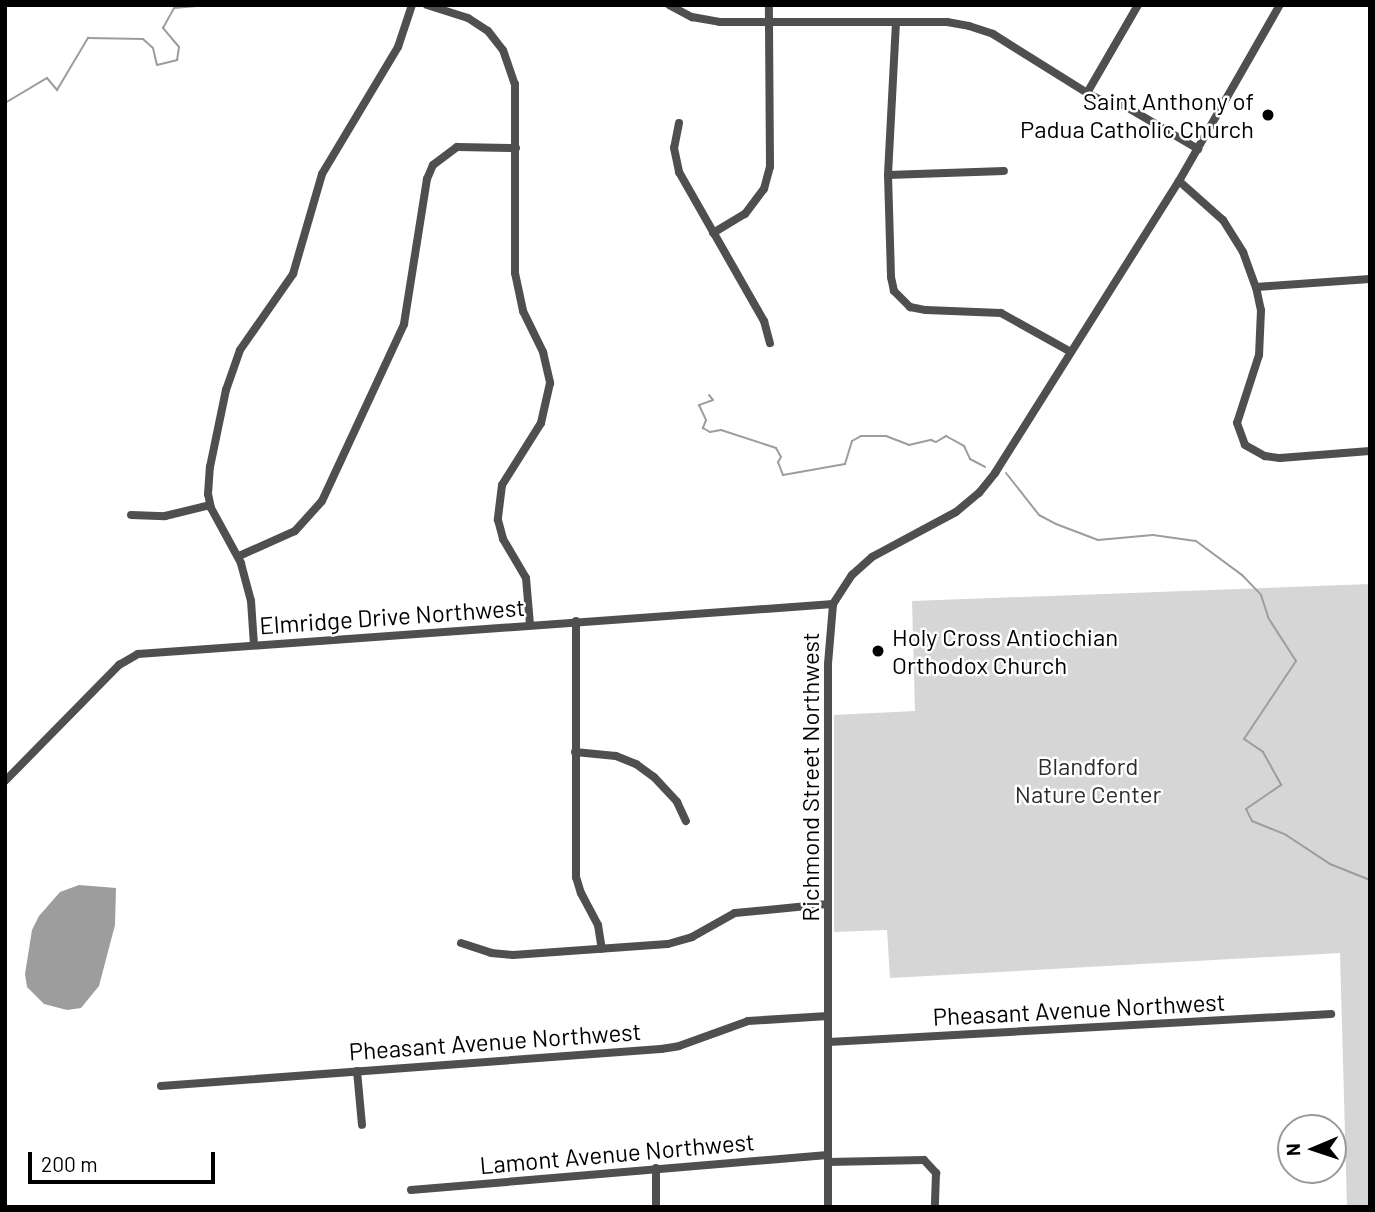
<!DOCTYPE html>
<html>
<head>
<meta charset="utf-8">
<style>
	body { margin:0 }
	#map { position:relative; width:1375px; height:1212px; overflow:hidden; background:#fff; font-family:Barlow,sans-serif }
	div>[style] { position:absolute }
	.green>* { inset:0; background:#d6d6d6 }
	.water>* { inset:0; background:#9d9d9d }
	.stream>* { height:2px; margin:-1px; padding:0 1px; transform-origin:1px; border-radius:1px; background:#9d9d9d }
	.minor>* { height:8px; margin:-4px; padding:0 4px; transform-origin:4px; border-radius:4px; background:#4f4f4f }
	.dots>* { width:19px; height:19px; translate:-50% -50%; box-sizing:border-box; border:4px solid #fff; border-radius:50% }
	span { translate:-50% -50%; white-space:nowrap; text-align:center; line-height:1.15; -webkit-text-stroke:5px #fff; paint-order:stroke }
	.poi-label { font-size:24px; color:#000 }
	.right { translate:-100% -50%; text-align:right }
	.left { translate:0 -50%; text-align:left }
	.street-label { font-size:24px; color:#000 }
	.park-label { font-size:24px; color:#2d2d2d }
	.frame { position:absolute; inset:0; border:7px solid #000; pointer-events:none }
	.north { position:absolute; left:1277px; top:1114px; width:70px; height:70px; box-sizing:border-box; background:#fff; border:2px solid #999; border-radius:50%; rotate:268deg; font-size:19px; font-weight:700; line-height:28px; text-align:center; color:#000 }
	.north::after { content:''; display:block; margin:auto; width:24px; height:32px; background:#000; clip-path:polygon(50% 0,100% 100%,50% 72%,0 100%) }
	.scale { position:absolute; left:28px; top:1152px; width:187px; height:32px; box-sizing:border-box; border:4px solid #000; border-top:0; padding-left:9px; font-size:21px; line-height:24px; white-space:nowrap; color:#000; -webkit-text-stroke:5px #fff; paint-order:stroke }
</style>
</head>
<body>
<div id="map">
	<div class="green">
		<i style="clip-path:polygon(1370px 584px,1370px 1207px,1347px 1207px,1340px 953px,890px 978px,887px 930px,834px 932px,834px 715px,915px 711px,912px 601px)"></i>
	</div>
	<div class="water">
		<i style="clip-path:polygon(79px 885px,116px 888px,115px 925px,99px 986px,81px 1008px,67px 1010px,44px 1004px,27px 987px,25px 974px,32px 930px,39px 916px,60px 892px)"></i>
	</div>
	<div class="stream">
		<i style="left:5px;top:103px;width:49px;rotate:-30.8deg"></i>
		<i style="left:47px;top:78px;width:16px;rotate:50deg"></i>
		<i style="left:57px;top:90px;width:61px;rotate:-59.2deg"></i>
		<i style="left:88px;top:38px;width:55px;rotate:1deg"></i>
		<i style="left:143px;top:39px;width:13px;rotate:42deg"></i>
		<i style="left:153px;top:48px;width:17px;rotate:77deg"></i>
		<i style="left:157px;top:65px;width:21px;rotate:-14deg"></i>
		<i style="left:177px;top:60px;width:13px;rotate:-81deg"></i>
		<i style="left:179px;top:47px;width:25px;rotate:-130deg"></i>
		<i style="left:163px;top:28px;width:23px;rotate:-61deg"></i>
		<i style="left:174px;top:8px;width:37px;rotate:-5deg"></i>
		<i style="left:709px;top:395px;width:6px;rotate:51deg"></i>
		<i style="left:713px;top:400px;width:15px;rotate:160deg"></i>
		<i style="left:699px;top:405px;width:17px;rotate:65deg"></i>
		<i style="left:706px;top:420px;width:9px;rotate:111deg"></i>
		<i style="left:703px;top:428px;width:8px;rotate:30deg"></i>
		<i style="left:710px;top:432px;width:11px;rotate:-10deg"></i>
		<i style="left:721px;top:430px;width:58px;rotate:18.1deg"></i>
		<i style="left:776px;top:448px;width:10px;rotate:61deg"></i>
		<i style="left:781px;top:457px;width:6px;rotate:121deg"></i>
		<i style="left:778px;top:462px;width:14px;rotate:69deg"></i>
		<i style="left:783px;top:475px;width:63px;rotate:-10.1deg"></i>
		<i style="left:845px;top:464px;width:24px;rotate:-73deg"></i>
		<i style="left:852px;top:441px;width:10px;rotate:-29deg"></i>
		<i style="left:861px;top:436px;width:25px"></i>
		<i style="left:886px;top:436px;width:25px;rotate:21deg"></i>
		<i style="left:909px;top:445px;width:23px;rotate:-13deg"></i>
		<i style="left:931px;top:440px;width:5px;rotate:22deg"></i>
		<i style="left:936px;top:442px;width:12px;rotate:-31deg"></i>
		<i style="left:946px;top:436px;width:21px;rotate:29deg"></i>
		<i style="left:964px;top:446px;width:14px;rotate:65deg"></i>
		<i style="left:970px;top:459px;width:17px;rotate:28deg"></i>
		<i style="left:1006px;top:473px;width:53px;rotate:51.8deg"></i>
		<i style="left:1039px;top:515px;width:19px;rotate:28deg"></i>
		<i style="left:1056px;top:524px;width:45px;rotate:20.9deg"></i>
		<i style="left:1098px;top:540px;width:55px;rotate:-5.2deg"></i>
		<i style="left:1153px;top:535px;width:43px;rotate:7.9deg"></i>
		<i style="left:1196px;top:541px;width:57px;rotate:36.5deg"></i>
		<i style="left:1242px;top:575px;width:28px;rotate:46deg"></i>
		<i style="left:1261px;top:595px;width:25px;rotate:72deg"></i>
		<i style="left:1269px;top:619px;width:50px;rotate:57.3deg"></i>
		<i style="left:1296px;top:661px;width:94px;rotate:123.7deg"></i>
		<i style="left:1244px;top:739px;width:23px;rotate:34deg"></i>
		<i style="left:1263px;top:752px;width:38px;rotate:61deg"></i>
		<i style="left:1281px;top:785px;width:42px;rotate:145.6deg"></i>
		<i style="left:1246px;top:809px;width:13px;rotate:63deg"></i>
		<i style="left:1252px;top:821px;width:37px;rotate:22deg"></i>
		<i style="left:1286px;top:835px;width:53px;rotate:33.4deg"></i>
		<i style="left:1330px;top:864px;width:43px;rotate:21.8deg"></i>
	</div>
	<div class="minor">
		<i style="left:427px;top:5px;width:43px;rotate:17.6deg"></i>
		<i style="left:468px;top:18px;width:24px;rotate:33deg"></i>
		<i style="left:488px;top:31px;width:24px;rotate:52deg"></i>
		<i style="left:503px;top:50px;width:36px;rotate:71deg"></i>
		<i style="left:515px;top:84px;width:189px;rotate:90deg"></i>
		<i style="left:515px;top:273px;width:39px;rotate:78deg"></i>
		<i style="left:523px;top:311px;width:46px;rotate:64deg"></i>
		<i style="left:543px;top:352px;width:32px;rotate:77deg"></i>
		<i style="left:550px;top:383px;width:41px;rotate:102.7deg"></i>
		<i style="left:541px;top:423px;width:73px;rotate:122.2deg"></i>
		<i style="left:502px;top:485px;width:35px;rotate:97deg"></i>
		<i style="left:498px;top:520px;width:20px;rotate:75deg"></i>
		<i style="left:503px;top:539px;width:45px;rotate:59.5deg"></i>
		<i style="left:526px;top:578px;width:47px;rotate:85.1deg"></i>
		<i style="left:669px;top:5px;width:26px;rotate:28deg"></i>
		<i style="left:692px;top:17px;width:28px;rotate:10deg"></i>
		<i style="left:720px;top:22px;width:227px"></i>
		<i style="left:947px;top:22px;width:22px;rotate:10deg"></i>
		<i style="left:969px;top:26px;width:25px;rotate:18deg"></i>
		<i style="left:993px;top:34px;width:111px;rotate:32.1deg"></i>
		<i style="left:1087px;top:93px;width:20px;rotate:27deg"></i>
		<i style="left:1105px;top:102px;width:20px;rotate:11deg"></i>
		<i style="left:1125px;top:106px;width:85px;rotate:30.5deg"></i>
		<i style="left:896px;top:22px;width:153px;rotate:93deg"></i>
		<i style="left:888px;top:175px;width:102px;rotate:88.3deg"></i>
		<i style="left:891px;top:277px;width:14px;rotate:78deg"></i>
		<i style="left:894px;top:291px;width:23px;rotate:45deg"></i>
		<i style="left:910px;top:307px;width:16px;rotate:11deg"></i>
		<i style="left:926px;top:310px;width:75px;rotate:2.3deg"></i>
		<i style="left:1001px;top:313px;width:80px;rotate:29.1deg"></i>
		<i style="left:1087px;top:93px;width:102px;rotate:-59.9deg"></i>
		<i style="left:679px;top:123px;width:25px;rotate:101deg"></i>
		<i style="left:674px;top:148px;width:25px;rotate:78deg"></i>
		<i style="left:679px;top:172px;width:172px;rotate:60.3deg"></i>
		<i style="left:764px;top:321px;width:23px;rotate:75deg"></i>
		<i style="left:888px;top:175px;width:116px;rotate:-2deg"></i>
		<i style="left:1179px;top:181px;width:59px;rotate:41.6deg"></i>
		<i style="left:1223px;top:220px;width:38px;rotate:58deg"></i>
		<i style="left:1243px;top:252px;width:37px;rotate:70deg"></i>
		<i style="left:1256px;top:287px;width:24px;rotate:78deg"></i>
		<i style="left:1261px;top:310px;width:45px;rotate:92.5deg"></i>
		<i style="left:1259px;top:355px;width:71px;rotate:107.9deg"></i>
		<i style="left:1237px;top:423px;width:23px;rotate:70deg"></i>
		<i style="left:1245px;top:445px;width:23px;rotate:29deg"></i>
		<i style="left:1265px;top:456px;width:15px;rotate:8deg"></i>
		<i style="left:1280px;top:458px;width:90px;rotate:-4.4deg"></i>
		<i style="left:713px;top:233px;width:37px;rotate:-31deg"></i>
		<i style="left:745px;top:214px;width:31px;rotate:-53deg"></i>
		<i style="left:764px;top:189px;width:23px;rotate:-75deg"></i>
		<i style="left:770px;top:167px;width:162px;rotate:-90.4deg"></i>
		<i style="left:1256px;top:287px;width:114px;rotate:-4deg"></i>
		<i style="left:131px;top:515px;width:34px;rotate:2deg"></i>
		<i style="left:165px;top:516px;width:46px;rotate:-13.7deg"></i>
		<i style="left:239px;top:556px;width:61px;rotate:-24.1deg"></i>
		<i style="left:295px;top:531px;width:40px;rotate:-48deg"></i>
		<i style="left:322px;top:501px;width:195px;rotate:-65.1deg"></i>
		<i style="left:404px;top:324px;width:147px;rotate:-81deg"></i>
		<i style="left:427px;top:179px;width:15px;rotate:-67deg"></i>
		<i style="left:433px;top:165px;width:30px;rotate:-37deg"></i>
		<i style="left:457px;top:147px;width:59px;rotate:1deg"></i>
		<i style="left:576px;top:621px;width:256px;rotate:90deg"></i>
		<i style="left:576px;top:877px;width:17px;rotate:73deg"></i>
		<i style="left:581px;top:893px;width:36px;rotate:62deg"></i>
		<i style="left:598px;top:925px;width:24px;rotate:81deg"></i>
		<i style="left:254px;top:645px;width:44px;rotate:-93.9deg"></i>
		<i style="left:251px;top:601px;width:39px;rotate:-105deg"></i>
		<i style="left:241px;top:563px;width:63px;rotate:-118.6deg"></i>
		<i style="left:211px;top:508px;width:14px;rotate:-102deg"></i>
		<i style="left:208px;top:494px;width:27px;rotate:-86deg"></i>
		<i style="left:210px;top:467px;width:79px;rotate:-78.3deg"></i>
		<i style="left:226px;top:390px;width:42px;rotate:-70.7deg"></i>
		<i style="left:240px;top:350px;width:93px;rotate:-55.1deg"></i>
		<i style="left:293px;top:274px;width:104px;rotate:-73.8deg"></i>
		<i style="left:322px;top:174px;width:148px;rotate:-59.1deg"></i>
		<i style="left:398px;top:47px;width:44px;rotate:-71.6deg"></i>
		<i style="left:575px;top:752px;width:41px;rotate:5.6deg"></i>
		<i style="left:616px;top:756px;width:22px;rotate:22deg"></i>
		<i style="left:636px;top:764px;width:22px;rotate:36deg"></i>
		<i style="left:654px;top:777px;width:34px;rotate:47deg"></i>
		<i style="left:677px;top:802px;width:21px;rotate:65deg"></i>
		<i style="left:5px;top:781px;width:163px;rotate:-45.5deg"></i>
		<i style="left:119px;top:665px;width:22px;rotate:-30deg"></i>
		<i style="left:138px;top:654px;width:697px;rotate:-4.11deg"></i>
		<i style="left:461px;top:943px;width:32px;rotate:18deg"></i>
		<i style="left:491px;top:953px;width:22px;rotate:5deg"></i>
		<i style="left:513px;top:955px;width:155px;rotate:-4.1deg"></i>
		<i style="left:668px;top:944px;width:25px;rotate:-16deg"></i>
		<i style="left:692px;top:937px;width:49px;rotate:-29.2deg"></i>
		<i style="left:735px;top:913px;width:93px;rotate:-5.5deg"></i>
		<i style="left:829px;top:1042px;width:503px;rotate:-3.19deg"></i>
		<i style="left:357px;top:1071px;width:54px;rotate:84.7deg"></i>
		<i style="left:161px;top:1086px;width:501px;rotate:-4.23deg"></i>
		<i style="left:661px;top:1049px;width:18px;rotate:-9deg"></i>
		<i style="left:679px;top:1046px;width:73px;rotate:-19.9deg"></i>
		<i style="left:748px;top:1021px;width:80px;rotate:-3.6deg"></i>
		<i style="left:828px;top:1162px;width:96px;rotate:-1.2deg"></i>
		<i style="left:924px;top:1160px;width:18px;rotate:47deg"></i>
		<i style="left:936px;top:1173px;width:34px;rotate:92deg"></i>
		<i style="left:656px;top:1168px;width:39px;rotate:90deg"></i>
		<i style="left:411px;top:1190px;width:418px;rotate:-4.8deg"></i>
		<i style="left:828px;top:1207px;width:543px;rotate:-90deg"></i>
		<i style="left:828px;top:664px;width:60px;rotate:-85.2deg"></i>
		<i style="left:833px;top:604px;width:35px;rotate:-57deg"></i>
		<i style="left:852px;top:575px;width:27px;rotate:-42deg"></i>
		<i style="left:872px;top:557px;width:95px;rotate:-28.2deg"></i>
		<i style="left:956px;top:512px;width:30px;rotate:-40deg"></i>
		<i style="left:979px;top:493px;width:26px;rotate:-51deg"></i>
		<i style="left:995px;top:473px;width:345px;rotate:-57.8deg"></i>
		<i style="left:1179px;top:181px;width:203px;rotate:-60.2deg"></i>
	</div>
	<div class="dots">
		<i style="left:1268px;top:115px;background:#000"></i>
		<i style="left:878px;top:651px;background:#000"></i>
	</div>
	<div class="poi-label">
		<span class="right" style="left:1254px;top:115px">Saint Anthony of<br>Padua Catholic Church</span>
		<span class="left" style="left:892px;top:651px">Holy Cross Antiochian<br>Orthodox Church</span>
	</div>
	<div class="street-label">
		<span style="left:392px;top:616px;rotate:-4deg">Elmridge Drive Northwest</span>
		<span style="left:810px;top:777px;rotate:-90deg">Richmond Street Northwest</span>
		<span style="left:1079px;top:1009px;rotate:-3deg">Pheasant Avenue Northwest</span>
		<span style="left:495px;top:1041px;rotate:-4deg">Pheasant Avenue Northwest</span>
		<span style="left:617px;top:1153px;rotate:-5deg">Lamont Avenue Northwest</span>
	</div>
	<div class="park-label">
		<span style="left:1088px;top:780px">Blandford<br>Nature Center</span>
	</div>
	<div class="frame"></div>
	<div class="north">N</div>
	<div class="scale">200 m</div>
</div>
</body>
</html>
